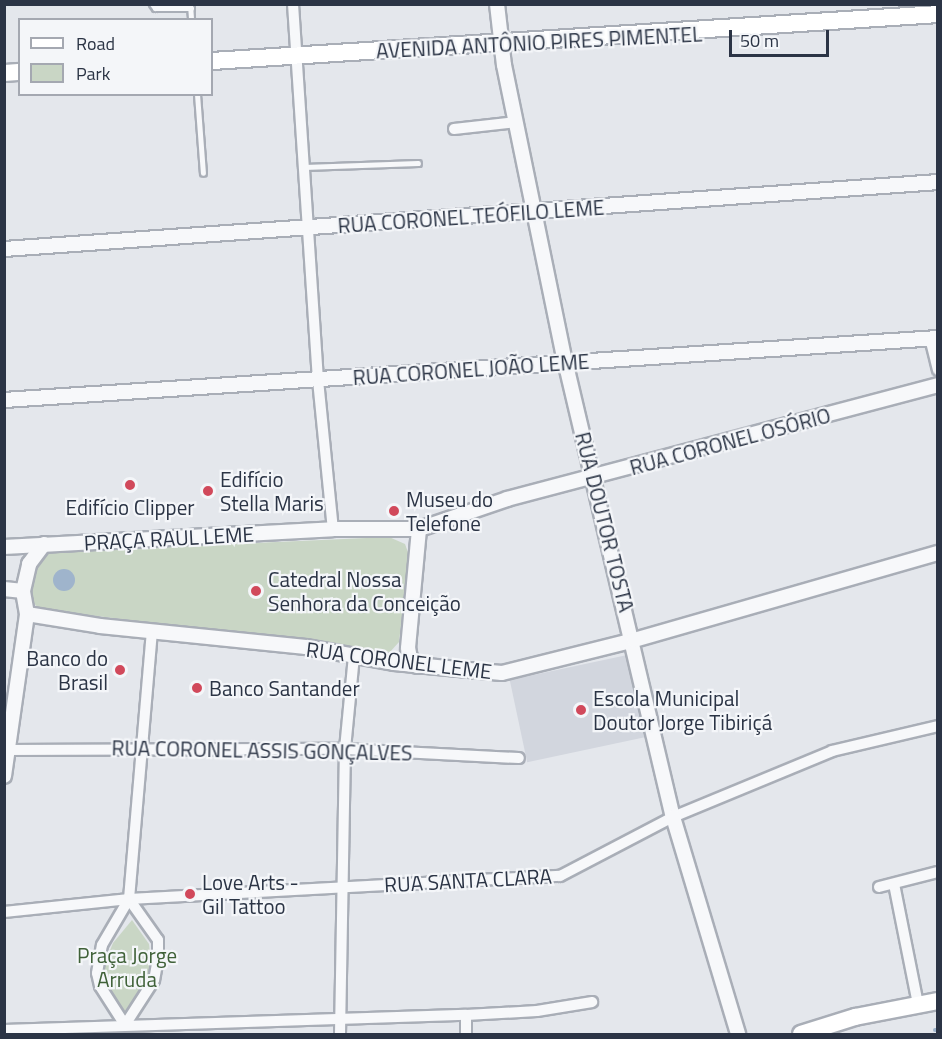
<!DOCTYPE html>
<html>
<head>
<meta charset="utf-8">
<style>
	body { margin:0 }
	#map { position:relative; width:942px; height:1039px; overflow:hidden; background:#e4e7ec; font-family:"Titillium Web",sans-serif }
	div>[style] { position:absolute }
	.built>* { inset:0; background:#d2d6de; transform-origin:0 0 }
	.green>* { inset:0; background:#c9d6c5 }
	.water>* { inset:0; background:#9fb4cc }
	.round { border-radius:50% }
	.stream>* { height:4px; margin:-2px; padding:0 2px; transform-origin:2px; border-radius:2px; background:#9fb4cc }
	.roads { filter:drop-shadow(2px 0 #a9aeb7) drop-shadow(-2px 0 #a9aeb7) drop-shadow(0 2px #a9aeb7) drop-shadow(0 -2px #a9aeb7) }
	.service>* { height:5px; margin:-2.5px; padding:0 2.5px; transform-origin:2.5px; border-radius:2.5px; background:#f7f8fa }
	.minor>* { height:10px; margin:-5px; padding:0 5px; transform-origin:5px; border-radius:5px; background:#f7f8fa }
	.tertiary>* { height:14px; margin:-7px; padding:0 7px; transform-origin:7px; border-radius:7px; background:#f7f8fa }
	.secondary>* { height:16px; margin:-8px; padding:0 8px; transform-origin:8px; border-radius:8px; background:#fff }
	.dots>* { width:16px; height:16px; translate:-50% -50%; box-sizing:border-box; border:3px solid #f4f6f9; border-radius:50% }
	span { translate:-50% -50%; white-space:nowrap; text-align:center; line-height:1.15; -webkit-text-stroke:4.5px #f4f6f9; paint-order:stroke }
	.street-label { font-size:21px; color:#2b3445 }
	.poi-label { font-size:21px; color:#2b3445 }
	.left { translate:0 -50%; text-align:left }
	.right { translate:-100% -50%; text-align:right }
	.park-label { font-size:21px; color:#3f6138 }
	.frame { position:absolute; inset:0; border:6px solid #2b3445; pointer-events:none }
	.legend { position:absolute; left:18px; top:18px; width:195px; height:78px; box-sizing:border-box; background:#f4f6f9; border:2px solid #a4a8b1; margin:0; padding:8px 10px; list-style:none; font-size:18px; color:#2b3445 }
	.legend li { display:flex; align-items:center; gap:12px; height:30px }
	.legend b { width:30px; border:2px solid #a4a8b1 }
	.scale { position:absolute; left:729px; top:30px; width:100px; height:27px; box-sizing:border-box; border:3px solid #2b3445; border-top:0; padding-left:8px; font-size:18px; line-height:21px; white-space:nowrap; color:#2b3445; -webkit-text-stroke:4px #f4f6f9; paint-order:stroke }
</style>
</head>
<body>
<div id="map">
	<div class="built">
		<i style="left:632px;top:654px;width:84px;height:125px;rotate:78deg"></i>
	</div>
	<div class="green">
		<i style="clip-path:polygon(389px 537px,405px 544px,409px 555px,399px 642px,390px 652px,39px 609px,31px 600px,33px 570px,48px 552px)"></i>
		<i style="clip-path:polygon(132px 920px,149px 944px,152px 970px,145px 990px,127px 1014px,105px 987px,102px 970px,113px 943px)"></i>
	</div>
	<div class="water">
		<i class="round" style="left:53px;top:569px;width:22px;height:22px"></i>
	</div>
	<div class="stream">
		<i style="left:935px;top:1030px;width:3px"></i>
	</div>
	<div class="roads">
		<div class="service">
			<i style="left:152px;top:4px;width:5px;rotate:53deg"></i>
			<i style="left:155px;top:8px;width:36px"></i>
			<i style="left:190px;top:4px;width:16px;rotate:86deg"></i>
			<i style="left:197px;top:94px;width:79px;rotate:85.7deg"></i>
			<i style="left:304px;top:167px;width:114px;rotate:-2deg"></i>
		</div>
		<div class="minor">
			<i style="left:293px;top:4px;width:377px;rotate:86.2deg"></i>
			<i style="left:318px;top:380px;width:150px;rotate:84.3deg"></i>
			<i style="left:454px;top:129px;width:63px;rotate:-6.3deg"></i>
			<i style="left:930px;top:338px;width:33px;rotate:76deg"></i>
			<i style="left:4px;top:750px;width:341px;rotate:-0.2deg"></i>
			<i style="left:345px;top:749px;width:174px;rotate:3deg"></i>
			<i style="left:894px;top:884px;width:122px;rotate:78.7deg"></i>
			<i style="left:879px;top:887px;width:61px;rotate:-14.3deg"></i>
			<i style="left:129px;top:899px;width:50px;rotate:54.7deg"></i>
			<i style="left:158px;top:940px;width:18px;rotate:90deg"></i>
			<i style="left:158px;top:958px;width:22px;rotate:100deg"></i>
			<i style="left:154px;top:980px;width:54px;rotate:122.8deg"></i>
			<i style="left:125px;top:1025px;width:46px;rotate:-122.7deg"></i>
			<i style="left:100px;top:986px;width:13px;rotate:-103deg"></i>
			<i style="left:97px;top:973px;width:28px;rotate:-80deg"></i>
			<i style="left:102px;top:945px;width:53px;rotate:-59.6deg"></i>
			<i style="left:129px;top:899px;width:269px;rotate:-85.1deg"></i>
			<i style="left:4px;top:912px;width:126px;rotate:-5.9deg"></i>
			<i style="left:129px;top:899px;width:432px;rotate:-3.1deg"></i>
			<i style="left:560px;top:876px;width:127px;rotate:-27.6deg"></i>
			<i style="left:673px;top:817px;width:172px;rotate:-22.5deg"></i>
			<i style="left:832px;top:751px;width:109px;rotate:-13.3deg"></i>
			<i style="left:466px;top:1015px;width:19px;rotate:90deg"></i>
			<i style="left:4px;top:1030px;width:462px;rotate:-1.9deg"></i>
			<i style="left:466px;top:1015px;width:71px;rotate:-3.2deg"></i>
			<i style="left:537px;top:1011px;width:56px;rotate:-9.3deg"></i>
			<i style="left:340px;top:1034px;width:285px;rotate:-89deg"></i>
			<i style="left:345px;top:749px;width:94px;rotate:-84.5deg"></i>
		</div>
		<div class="tertiary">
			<i style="left:497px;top:4px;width:61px;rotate:83.5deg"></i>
			<i style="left:504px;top:65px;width:302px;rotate:78.4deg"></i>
			<i style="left:565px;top:361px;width:469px;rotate:76.7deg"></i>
			<i style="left:673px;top:817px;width:227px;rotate:73.3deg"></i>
			<i style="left:4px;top:249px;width:936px;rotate:-4.1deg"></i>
			<i style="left:4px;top:400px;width:936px;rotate:-3.8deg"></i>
			<i style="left:4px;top:547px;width:329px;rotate:-3.1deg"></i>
			<i style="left:333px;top:529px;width:86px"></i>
			<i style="left:419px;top:529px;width:93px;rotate:-18.8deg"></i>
			<i style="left:507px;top:499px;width:446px;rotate:-14.8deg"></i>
			<i style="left:4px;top:589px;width:19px;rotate:6deg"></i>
			<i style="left:27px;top:614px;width:74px;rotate:9.3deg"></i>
			<i style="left:100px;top:626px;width:207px;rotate:5.8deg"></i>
			<i style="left:306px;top:647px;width:89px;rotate:10.3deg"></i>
			<i style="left:394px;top:663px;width:108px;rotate:5.3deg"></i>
			<i style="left:502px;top:673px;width:136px;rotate:-14deg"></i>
			<i style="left:634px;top:640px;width:316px;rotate:-16deg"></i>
			<i style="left:417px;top:666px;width:11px;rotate:-131deg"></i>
			<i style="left:410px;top:658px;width:10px;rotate:-101deg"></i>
			<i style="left:408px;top:648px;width:120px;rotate:-84.7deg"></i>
			<i style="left:4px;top:776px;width:164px;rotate:-81.9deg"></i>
			<i style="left:27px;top:614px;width:23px;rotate:-100deg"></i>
			<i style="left:23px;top:591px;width:28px;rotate:-77deg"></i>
			<i style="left:29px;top:564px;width:25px;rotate:-53deg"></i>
		</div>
		<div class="secondary">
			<i style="left:212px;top:61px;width:728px;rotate:-3.7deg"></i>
			<i style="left:4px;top:73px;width:16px;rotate:-4deg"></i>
			<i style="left:801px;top:1034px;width:57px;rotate:-17.5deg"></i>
			<i style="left:855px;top:1017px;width:85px;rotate:-10.9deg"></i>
		</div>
	</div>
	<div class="dots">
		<i style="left:130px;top:485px;background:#d1495b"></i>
		<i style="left:208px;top:491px;background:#d1495b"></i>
		<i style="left:394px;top:511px;background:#d1495b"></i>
		<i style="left:256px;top:591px;background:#d1495b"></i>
		<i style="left:120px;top:670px;background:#d1495b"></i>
		<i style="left:197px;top:688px;background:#d1495b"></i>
		<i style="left:581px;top:710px;background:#d1495b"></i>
		<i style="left:190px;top:894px;background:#d1495b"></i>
	</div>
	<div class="street-label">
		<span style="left:539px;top:42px;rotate:-3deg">AVENIDA ANTÔNIO PIRES PIMENTEL</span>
		<span style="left:471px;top:216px;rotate:-4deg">RUA CORONEL TEÓFILO LEME</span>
		<span style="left:471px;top:369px;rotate:-4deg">RUA CORONEL JOÃO LEME</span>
		<span style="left:730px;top:441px;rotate:-15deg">RUA CORONEL OSÓRIO</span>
		<span style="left:605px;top:522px;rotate:76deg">RUA DOUTOR TOSTA</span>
		<span style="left:169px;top:538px;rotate:-3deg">PRAÇA RAUL LEME</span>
		<span style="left:399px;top:660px;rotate:7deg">RUA CORONEL LEME</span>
		<span style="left:262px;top:750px;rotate:1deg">RUA CORONEL ASSIS GONÇALVES</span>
		<span style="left:468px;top:880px;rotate:-3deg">RUA SANTA CLARA</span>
	</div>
	<div class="poi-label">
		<span class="left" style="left:220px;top:491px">Edifício<br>Stella Maris</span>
		<span class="left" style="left:406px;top:511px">Museu do<br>Telefone</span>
		<span style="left:130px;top:507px">Edifício Clipper</span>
		<span class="left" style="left:268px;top:591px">Catedral Nossa<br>Senhora da Conceição</span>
		<span class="right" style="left:108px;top:670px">Banco do<br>Brasil</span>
		<span class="left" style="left:209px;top:688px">Banco Santander</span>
		<span class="left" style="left:593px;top:710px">Escola Municipal<br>Doutor Jorge Tibiriçá</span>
		<span class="left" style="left:202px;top:894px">Love Arts -<br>Gil Tattoo</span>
	</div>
	<div class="park-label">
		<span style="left:127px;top:967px">Praça Jorge<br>Arruda</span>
	</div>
	<div class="frame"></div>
	<ul class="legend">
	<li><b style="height:8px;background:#fff"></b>Road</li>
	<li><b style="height:16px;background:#c9d6c5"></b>Park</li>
	</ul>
	<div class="scale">50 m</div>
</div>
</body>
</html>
